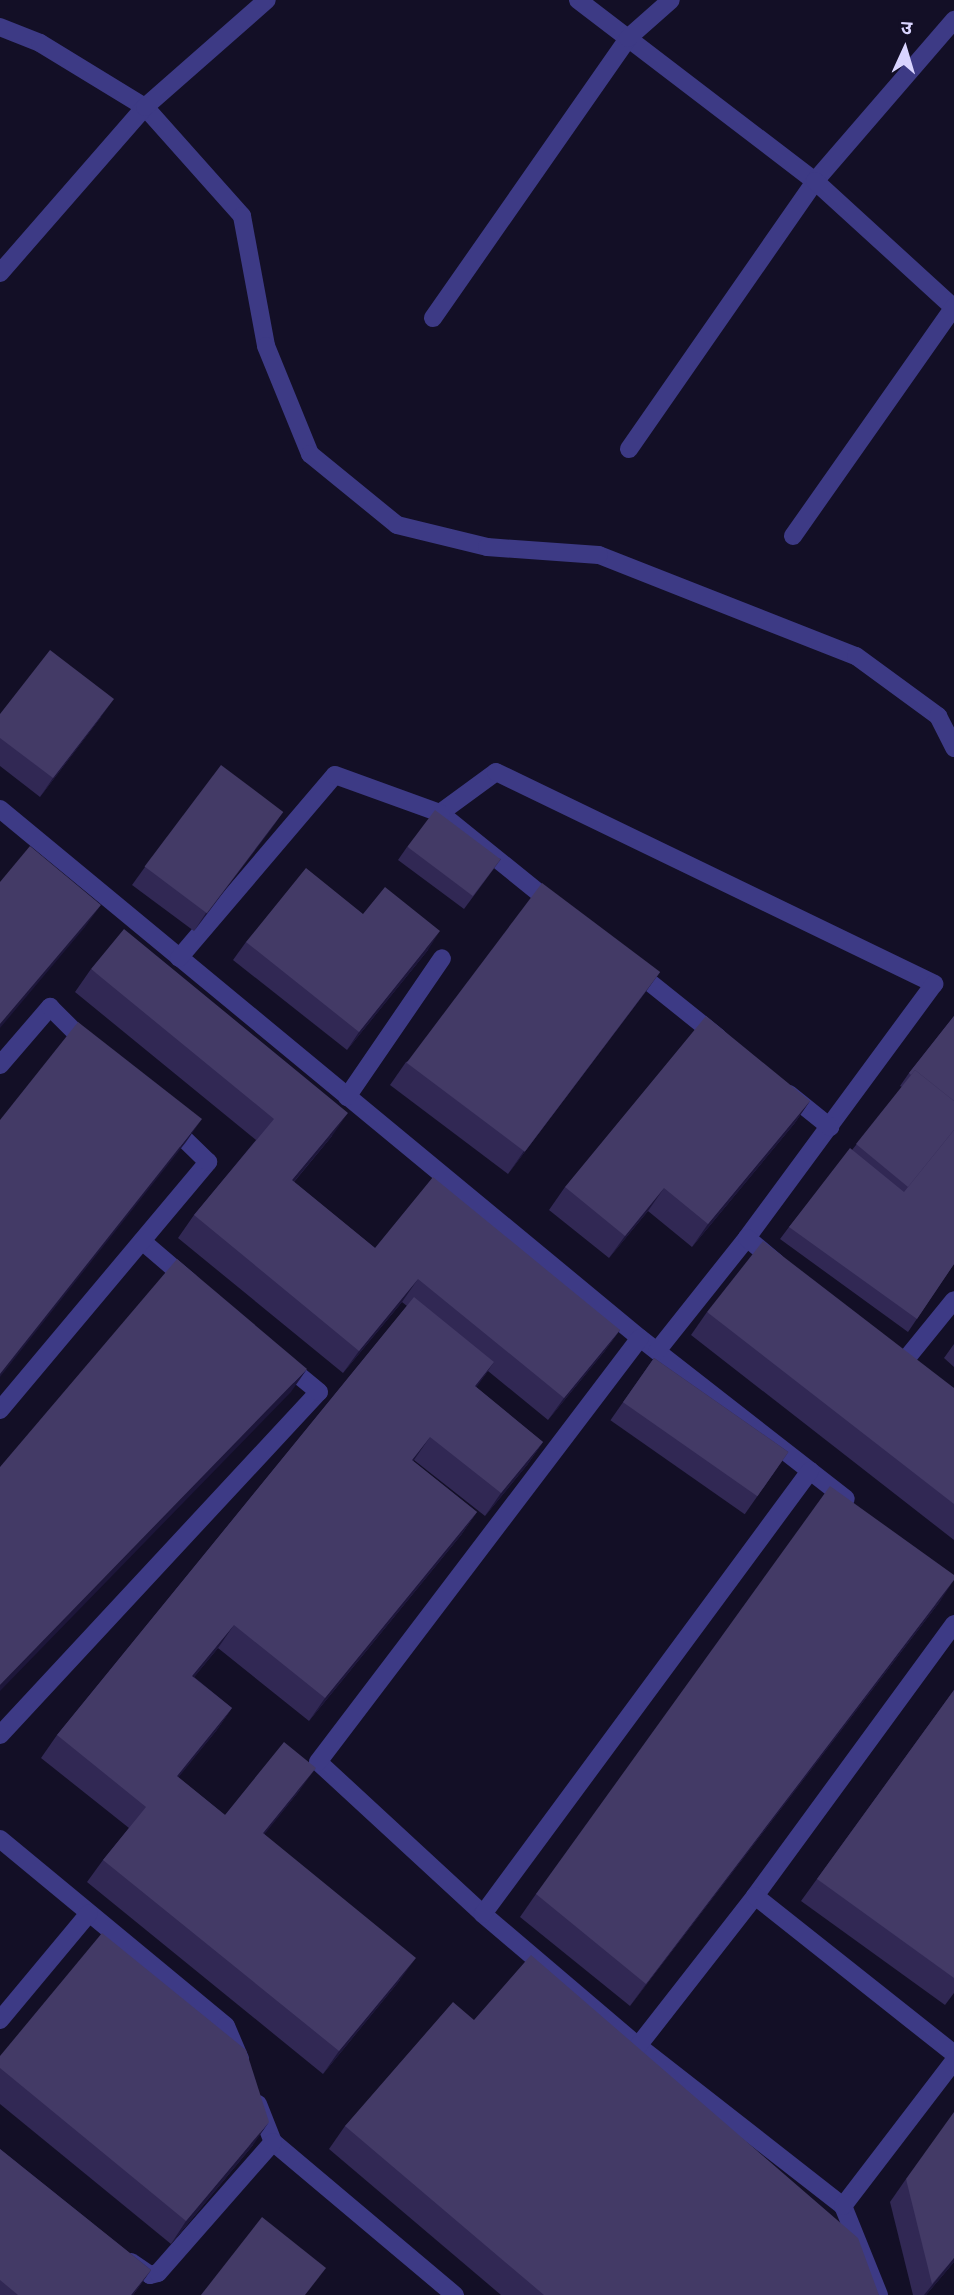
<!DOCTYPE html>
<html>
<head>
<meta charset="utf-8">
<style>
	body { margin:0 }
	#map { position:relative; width:954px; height:2295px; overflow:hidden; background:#130f26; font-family:Inter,"Noto Sans Devanagari",sans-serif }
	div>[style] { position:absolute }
	.service>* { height:18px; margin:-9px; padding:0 9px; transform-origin:9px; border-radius:9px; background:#3d3a85 }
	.minor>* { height:18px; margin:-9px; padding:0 9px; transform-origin:9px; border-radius:9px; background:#3d3a85 }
	.wall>* { inset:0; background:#312854; transform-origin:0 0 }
	.shaded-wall>* { inset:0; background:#1d163a }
	.building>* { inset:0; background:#433a66; transform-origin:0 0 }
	span { translate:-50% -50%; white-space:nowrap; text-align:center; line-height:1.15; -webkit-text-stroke:5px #130f26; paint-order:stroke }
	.north { position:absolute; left:870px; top:14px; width:70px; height:70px; -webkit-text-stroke:5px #130f26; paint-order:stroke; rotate:4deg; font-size:19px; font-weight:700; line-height:28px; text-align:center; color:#d9d4ff }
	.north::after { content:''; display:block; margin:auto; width:24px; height:32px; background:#d9d4ff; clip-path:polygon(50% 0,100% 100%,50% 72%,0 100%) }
</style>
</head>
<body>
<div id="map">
	<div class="service">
		<i style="left:599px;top:555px;width:276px;rotate:21.5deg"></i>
		<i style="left:856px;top:656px;width:102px;rotate:36.2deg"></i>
		<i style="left:938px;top:716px;width:36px;rotate:63deg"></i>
	</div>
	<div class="minor">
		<i style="left:578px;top:0;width:298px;rotate:37.4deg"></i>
		<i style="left:815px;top:181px;width:213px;rotate:-49.2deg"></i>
		<i style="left:0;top:27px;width:43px;rotate:21.8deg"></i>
		<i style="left:40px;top:43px;width:123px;rotate:31.4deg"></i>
		<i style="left:145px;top:107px;width:146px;rotate:48.3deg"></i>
		<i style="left:242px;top:216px;width:132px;rotate:79.5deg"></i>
		<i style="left:266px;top:346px;width:117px;rotate:67.8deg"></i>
		<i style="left:310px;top:454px;width:112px;rotate:39.2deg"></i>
		<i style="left:397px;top:525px;width:93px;rotate:13.7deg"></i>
		<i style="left:487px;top:547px;width:112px;rotate:4.1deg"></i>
		<i style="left:0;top:273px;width:220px;rotate:-48.9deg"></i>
		<i style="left:145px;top:107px;width:162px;rotate:-41.3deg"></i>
		<i style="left:433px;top:318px;width:341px;rotate:-55.1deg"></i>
		<i style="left:628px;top:38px;width:57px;rotate:-41.5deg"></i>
		<i style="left:629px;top:449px;width:326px;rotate:-55.2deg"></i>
		<i style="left:815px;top:181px;width:188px;rotate:42.4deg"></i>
		<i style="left:793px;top:536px;width:280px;rotate:-54.9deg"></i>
		<i style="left:0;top:809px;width:830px;rotate:39.58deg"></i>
		<i style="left:640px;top:1338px;width:261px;rotate:38deg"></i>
		<i style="left:554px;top:905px;width:146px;rotate:-141.1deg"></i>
		<i style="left:440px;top:813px;width:69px;rotate:-36.2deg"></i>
		<i style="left:496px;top:772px;width:487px;rotate:25.8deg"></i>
		<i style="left:934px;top:984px;width:315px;rotate:126.4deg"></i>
		<i style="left:179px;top:958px;width:240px;rotate:-49.6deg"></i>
		<i style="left:335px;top:775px;width:112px;rotate:19.9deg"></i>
		<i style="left:633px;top:969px;width:109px;rotate:38.7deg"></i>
		<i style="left:0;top:1065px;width:77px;rotate:-49.2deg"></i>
		<i style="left:50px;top:1007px;width:54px;rotate:45deg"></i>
		<i style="left:789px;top:1094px;width:53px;rotate:38.8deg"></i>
		<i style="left:347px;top:1097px;width:168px;rotate:-55.6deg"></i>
		<i style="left:142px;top:1241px;width:63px;rotate:40.5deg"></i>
		<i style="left:657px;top:1351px;width:144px;rotate:-51.5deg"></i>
		<i style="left:747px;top:1238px;width:38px;rotate:40deg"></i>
		<i style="left:902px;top:1364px;width:82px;rotate:-50.9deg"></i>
		<i style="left:0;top:1410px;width:324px;rotate:-50deg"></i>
		<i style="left:208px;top:1162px;width:52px;rotate:-135.8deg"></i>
		<i style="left:0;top:1735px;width:468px;rotate:-47.1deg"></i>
		<i style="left:319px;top:1392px;width:44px;rotate:-140.5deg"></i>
		<i style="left:0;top:1839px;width:293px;rotate:39.6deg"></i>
		<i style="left:226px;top:2026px;width:36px;rotate:67deg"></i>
		<i style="left:755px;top:1896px;width:337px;rotate:-53.8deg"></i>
		<i style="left:483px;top:1914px;width:224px;rotate:-137.3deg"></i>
		<i style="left:318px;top:1762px;width:532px;rotate:-52.79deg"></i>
		<i style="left:0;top:2020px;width:139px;rotate:-50.2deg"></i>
		<i style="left:638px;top:2046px;width:204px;rotate:-139.6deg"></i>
		<i style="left:483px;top:1914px;width:551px;rotate:-53.57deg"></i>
		<i style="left:258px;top:2104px;width:41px;rotate:68.5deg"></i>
		<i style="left:273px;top:2142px;width:238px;rotate:40.1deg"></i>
		<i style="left:843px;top:2206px;width:260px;rotate:-142deg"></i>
		<i style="left:638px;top:2046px;width:190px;rotate:-52deg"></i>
		<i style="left:755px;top:1896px;width:254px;rotate:38.4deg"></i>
		<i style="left:131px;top:2262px;width:23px;rotate:34deg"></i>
		<i style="left:150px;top:2275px;width:8px;rotate:-14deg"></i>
		<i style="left:158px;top:2273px;width:174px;rotate:-48.7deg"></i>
		<i style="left:879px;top:2295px;width:96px;rotate:-112deg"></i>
		<i style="left:843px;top:2206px;width:183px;rotate:-52.6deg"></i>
	</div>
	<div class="wall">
		<i style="clip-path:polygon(0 714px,101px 717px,40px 797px,0 766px)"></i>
		<i style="clip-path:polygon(283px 812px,194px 931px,132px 885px,145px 867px)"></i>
		<i style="clip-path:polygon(407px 847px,501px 859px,464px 909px,398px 860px)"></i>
		<i style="clip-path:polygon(363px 914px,428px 950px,347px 1050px,233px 960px,246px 942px)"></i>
		<i style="clip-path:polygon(91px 969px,332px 1136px,294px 1182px,375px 1248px,620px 1330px,604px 1352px,548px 1420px,488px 1371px,476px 1387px,543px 1442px,527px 1465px,485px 1516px,414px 1460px,413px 1461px,477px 1512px,461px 1535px,309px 1721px,218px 1648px,194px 1677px,232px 1708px,216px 1731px,178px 1777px,225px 1815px,300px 1790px,264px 1834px,400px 1980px,323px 2074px,87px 1882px,103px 1860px,129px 1828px,41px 1758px,57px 1735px,407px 1306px,402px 1302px,343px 1373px,178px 1238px,194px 1215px,256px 1140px,75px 992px)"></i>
		<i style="clip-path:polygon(660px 972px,644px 994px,508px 1174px,390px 1085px,406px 1062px)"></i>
		<i style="clip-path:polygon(954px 1016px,954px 1264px,908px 1332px,780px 1239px,789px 1227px,852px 1150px,902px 1087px,900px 1086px,909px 1073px)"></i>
		<i style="clip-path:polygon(810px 1101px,794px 1124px,692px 1247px,648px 1211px,609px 1258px,549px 1210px,565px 1187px)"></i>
		<i style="clip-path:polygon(707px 1312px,954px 1388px,954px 1540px,691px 1335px)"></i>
		<i style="clip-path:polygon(954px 1344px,954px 1367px,944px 1358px)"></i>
		<i style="left:654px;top:1358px;width:164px;height:76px;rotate:35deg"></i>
		<i style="clip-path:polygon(941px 1600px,630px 2006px,520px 1917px,536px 1894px)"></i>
		<i style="clip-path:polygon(954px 1690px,954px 1993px,945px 2005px,801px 1901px)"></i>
		<i style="clip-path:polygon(474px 2020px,879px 2295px,501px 2295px,329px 2149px,345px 2126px)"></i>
		<i style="clip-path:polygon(0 2056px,253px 2145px,171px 2244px,0 2104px)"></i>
		<i style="clip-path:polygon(0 2149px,151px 2270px,133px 2295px,0 2295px)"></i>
		<i style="clip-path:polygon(906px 2179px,954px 2262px,926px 2295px,913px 2295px,890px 2202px)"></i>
	</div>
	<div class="shaded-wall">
		<i style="clip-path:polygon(114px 699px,101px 717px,40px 797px,53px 778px)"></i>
		<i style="clip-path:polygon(283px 812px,270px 831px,194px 931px,206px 913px)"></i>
		<i style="clip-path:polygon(101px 905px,85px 927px,0 1028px,0 1024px)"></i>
		<i style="clip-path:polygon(440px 931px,428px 950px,347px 1050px,359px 1032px)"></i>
		<i style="clip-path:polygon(660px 972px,644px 994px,508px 1174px,524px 1151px)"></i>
		<i style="clip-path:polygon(810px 1101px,794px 1124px,692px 1247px,708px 1224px)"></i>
		<i style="clip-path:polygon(348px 1113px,332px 1136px,276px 1203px,292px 1180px)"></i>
		<i style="clip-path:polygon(202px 1119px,186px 1142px,0 1377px,0 1374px)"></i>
		<i style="clip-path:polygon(664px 1188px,648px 1211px,609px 1258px,625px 1236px)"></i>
		<i style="clip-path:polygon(418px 1279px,402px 1302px,343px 1373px,359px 1351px)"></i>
		<i style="clip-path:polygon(620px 1330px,604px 1352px,548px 1420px,564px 1398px)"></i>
		<i style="clip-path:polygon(494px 1362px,478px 1385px,459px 1409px,475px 1386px)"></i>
		<i style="clip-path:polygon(307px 1369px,291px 1392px,0 1691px,0 1685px)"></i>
		<i style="clip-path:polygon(430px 1437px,414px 1460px,396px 1483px,412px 1460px)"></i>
		<i style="clip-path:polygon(543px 1442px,527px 1465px,485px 1516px,501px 1493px)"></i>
		<i style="clip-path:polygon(477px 1512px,461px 1535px,309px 1721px,325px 1698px)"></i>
		<i style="clip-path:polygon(954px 1580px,941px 1600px,630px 2006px,646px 1984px)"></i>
		<i style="clip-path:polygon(234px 1625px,218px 1648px,176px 1699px,192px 1676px)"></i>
		<i style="clip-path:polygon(232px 1708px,216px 1731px,161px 1799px,177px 1776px)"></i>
		<i style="clip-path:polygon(316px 1768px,300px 1790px,247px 1856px,263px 1833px)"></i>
		<i style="clip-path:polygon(416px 1958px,400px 1980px,323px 2074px,339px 2051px)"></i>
		<i style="clip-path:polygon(269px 2122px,253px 2145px,171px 2244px,186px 2221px)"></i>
		<i style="clip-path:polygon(954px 2258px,954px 2262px,926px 2295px,924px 2295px)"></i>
		<i style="clip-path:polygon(151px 2270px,133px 2295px,131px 2295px)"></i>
	</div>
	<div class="building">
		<i style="clip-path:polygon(50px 650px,114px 699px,53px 778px,0 738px,0 714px)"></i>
		<i style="left:221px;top:765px;width:78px;height:127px;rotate:37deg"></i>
		<i style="left:435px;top:810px;width:82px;height:46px;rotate:37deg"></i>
		<i style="clip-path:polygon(30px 846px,101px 905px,0 1024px,0 882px)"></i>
		<i style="clip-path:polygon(306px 868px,363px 914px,385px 887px,440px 931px,359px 1032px,246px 942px)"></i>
		<i style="left:542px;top:883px;width:148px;height:225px;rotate:37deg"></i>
		<i style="clip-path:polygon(124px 929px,348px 1113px,292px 1180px,375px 1248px,433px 1177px,620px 1330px,564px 1398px,418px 1279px,359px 1351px,194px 1215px,274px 1119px,91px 969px)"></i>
		<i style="clip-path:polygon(706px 1016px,810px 1101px,708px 1224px,664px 1188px,625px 1236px,565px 1187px)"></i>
		<i style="clip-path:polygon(954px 1016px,954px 1101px,915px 1070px,911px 1075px,909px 1073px)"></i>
		<i style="clip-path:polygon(78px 1022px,202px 1119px,0 1374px,0 1120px)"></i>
		<i style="clip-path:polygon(915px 1070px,954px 1101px,954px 1130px,908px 1187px,856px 1144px)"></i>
		<i style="clip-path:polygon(954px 1130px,954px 1264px,917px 1319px,789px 1227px,850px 1148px,904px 1192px)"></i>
		<i style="clip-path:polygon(763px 1241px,954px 1388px,954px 1504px,707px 1312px)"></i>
		<i style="clip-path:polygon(177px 1259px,307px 1369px,0 1685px,0 1467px)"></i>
		<i style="clip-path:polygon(414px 1297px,494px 1362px,475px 1386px,543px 1442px,501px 1493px,430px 1437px,412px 1460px,477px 1512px,325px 1698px,234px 1625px,192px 1676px,232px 1708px,177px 1776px,225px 1815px,284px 1742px,316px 1768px,263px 1833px,416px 1958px,339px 2051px,103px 1860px,146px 1807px,57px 1735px)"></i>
		<i style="left:654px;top:1358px;width:164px;height:54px;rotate:35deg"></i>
		<i style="clip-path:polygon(830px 1486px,954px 1575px,954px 1580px,646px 1984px,536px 1894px)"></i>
		<i style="clip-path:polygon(954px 1690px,954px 1978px,817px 1879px)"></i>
		<i style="clip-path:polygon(102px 1933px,246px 2050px,269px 2122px,186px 2221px,0 2068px,0 2056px)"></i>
		<i style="clip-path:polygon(531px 1955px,858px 2238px,879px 2295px,544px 2295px,345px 2126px,453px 2002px,474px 2020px)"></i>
		<i style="clip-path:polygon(954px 2112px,954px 2258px,932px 2284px,906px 2179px)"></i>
		<i style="clip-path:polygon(0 2149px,151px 2270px,131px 2295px,18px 2295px,0 2280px)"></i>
		<i style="clip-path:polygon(262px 2217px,326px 2268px,305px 2295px,201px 2295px)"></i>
	</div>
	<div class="north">उ</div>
</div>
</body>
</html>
